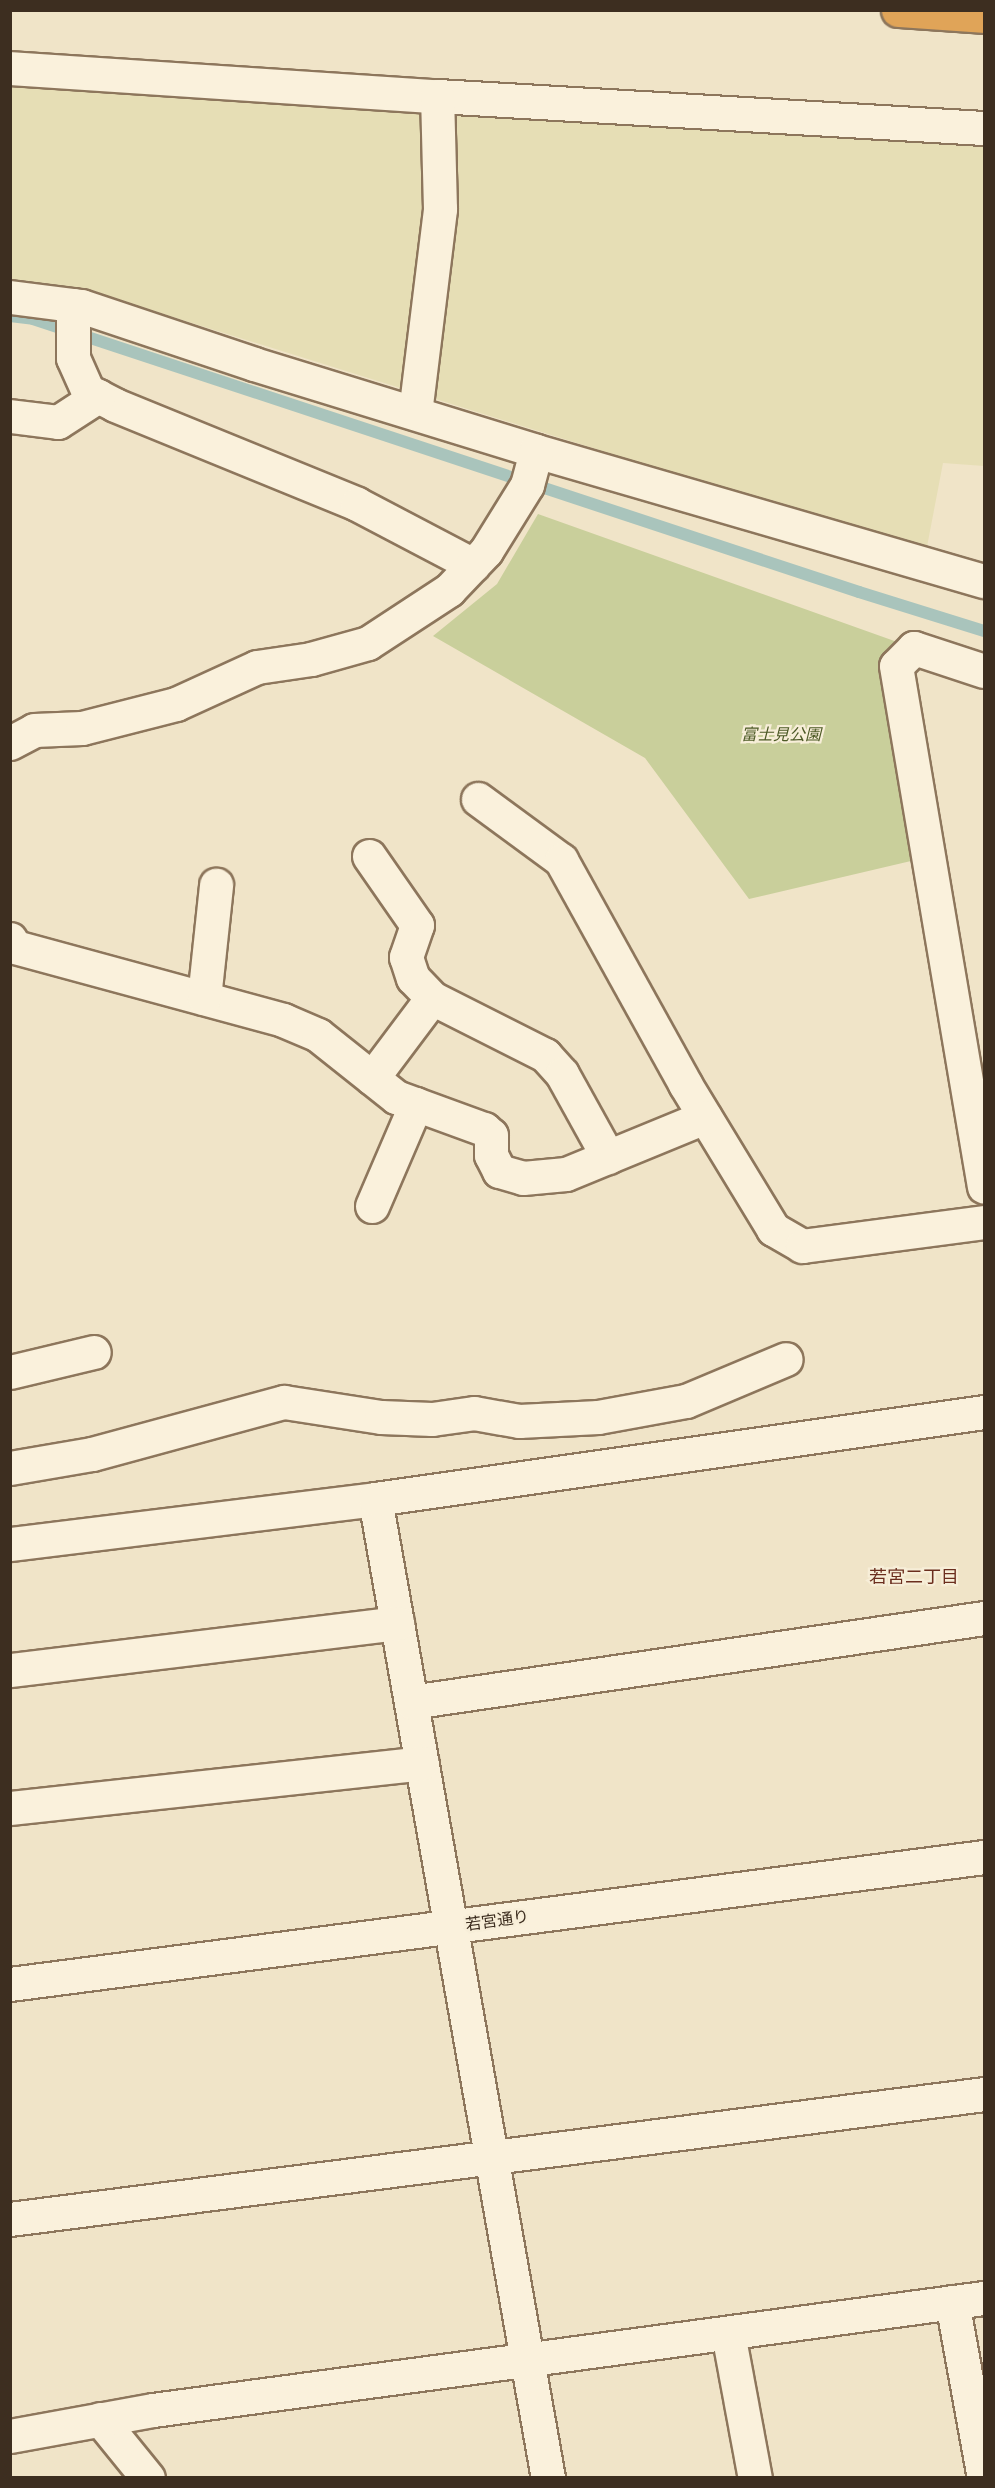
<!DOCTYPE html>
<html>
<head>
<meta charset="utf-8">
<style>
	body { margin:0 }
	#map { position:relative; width:995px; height:2488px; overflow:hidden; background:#f0e4c8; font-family:Literata,"Noto Sans JP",serif }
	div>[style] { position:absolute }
	.farmland>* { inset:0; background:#e6deb5 }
	.green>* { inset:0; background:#c9cf9b }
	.stream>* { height:12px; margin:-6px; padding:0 6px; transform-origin:6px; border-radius:6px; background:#a9c4bc }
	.roads { filter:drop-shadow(2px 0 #8d765c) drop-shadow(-2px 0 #8d765c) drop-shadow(0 2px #8d765c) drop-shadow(0 -2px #8d765c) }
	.minor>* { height:33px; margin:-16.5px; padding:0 16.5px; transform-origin:16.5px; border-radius:16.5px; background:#faf1dc }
	.highway>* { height:33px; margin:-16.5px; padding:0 16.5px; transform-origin:16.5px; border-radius:16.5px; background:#e0a458 }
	span { translate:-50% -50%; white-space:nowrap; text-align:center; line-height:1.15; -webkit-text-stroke:4.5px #f7eed8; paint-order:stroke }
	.park-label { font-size:16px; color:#4d5a26; font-style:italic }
	.street-label { font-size:16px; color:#3d2e20 }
	.neighbourhood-label { font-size:18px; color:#6b2e1e }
	.frame { position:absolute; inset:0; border:12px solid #3d2e20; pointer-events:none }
</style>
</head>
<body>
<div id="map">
	<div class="farmland">
		<i style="clip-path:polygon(10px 81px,984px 146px,984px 466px,943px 463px,926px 552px,80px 288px,11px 280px)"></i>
	</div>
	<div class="green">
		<i style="clip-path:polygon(538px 514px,914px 648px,896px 666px,928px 857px,749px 899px,645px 758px,433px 636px,497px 584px)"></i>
	</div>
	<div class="stream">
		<i style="left:10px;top:316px;width:23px;rotate:7deg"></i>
		<i style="left:33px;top:319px;width:870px;rotate:18.29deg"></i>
		<i style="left:859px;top:592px;width:131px;rotate:17.3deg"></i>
	</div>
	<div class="roads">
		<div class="minor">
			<i style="left:10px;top:68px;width:428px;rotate:3.8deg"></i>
			<i style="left:437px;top:96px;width:548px;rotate:3.35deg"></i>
			<i style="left:10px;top:297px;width:72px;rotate:7.2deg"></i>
			<i style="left:81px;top:306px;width:182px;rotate:18.5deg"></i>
			<i style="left:254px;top:364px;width:295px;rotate:17.1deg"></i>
			<i style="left:536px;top:451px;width:466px;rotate:16.2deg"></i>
			<i style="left:73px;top:305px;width:53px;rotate:90deg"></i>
			<i style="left:73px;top:358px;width:36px;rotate:66deg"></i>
			<i style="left:88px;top:391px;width:30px;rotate:27deg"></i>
			<i style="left:115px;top:405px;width:261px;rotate:22.2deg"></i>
			<i style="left:357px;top:504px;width:131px;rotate:27.7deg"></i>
			<i style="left:415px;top:413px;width:206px;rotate:-83deg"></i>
			<i style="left:440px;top:209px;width:113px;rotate:-91.5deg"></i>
			<i style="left:10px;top:416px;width:48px;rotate:7.1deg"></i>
			<i style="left:58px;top:422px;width:48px;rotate:-33deg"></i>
			<i style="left:984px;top:671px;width:74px;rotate:-161.8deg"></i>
			<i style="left:914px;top:648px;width:25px;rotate:135deg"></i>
			<i style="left:896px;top:666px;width:528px;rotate:80.41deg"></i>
			<i style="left:10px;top:743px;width:27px;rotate:-28deg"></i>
			<i style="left:34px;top:730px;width:48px;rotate:-2.4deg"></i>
			<i style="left:82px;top:728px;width:97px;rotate:-14.3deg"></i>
			<i style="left:176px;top:704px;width:89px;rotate:-24.6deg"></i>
			<i style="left:257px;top:667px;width:55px;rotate:-8.4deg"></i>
			<i style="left:311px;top:659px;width:59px;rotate:-15.7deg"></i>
			<i style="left:368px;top:643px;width:97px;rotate:-33.2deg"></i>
			<i style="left:449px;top:590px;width:54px;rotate:-46.5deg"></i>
			<i style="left:486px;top:551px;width:78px;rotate:-58.2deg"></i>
			<i style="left:527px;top:485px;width:35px;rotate:-75deg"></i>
			<i style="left:478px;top:799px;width:103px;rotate:36.3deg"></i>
			<i style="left:561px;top:860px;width:256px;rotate:61deg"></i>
			<i style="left:685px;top:1084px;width:170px;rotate:58.7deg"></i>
			<i style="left:773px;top:1229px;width:34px;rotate:30deg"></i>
			<i style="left:802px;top:1246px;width:184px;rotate:-7.5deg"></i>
			<i style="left:369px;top:856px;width:84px;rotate:55.2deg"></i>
			<i style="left:417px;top:925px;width:34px;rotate:109deg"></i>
			<i style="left:406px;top:957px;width:22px;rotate:72deg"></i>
			<i style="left:413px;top:978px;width:28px;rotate:46deg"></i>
			<i style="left:432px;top:998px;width:127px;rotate:26.8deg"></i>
			<i style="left:545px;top:1055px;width:25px;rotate:48deg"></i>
			<i style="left:562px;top:1074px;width:95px;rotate:61deg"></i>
			<i style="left:10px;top:939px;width:9px;rotate:58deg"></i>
			<i style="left:15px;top:947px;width:278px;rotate:15.2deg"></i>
			<i style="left:283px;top:1020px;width:38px;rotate:23deg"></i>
			<i style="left:318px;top:1035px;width:100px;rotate:38.5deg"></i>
			<i style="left:396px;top:1097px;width:94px;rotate:20deg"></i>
			<i style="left:484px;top:1129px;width:9px;rotate:41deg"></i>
			<i style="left:491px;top:1135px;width:20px;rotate:90deg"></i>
			<i style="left:491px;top:1155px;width:18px;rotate:63deg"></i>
			<i style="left:499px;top:1171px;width:25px;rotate:16deg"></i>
			<i style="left:523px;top:1178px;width:43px;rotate:-5.3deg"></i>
			<i style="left:566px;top:1174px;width:150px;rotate:-22.3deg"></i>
			<i style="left:204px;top:998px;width:114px;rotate:-83.9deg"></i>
			<i style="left:372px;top:1078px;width:100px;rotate:-53.1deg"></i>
			<i style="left:372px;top:1206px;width:111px;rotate:-66.7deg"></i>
			<i style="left:10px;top:1372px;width:86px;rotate:-13.4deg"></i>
			<i style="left:10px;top:1468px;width:83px;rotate:-9.7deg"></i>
			<i style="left:92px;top:1454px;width:199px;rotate:-15.2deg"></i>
			<i style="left:284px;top:1402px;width:98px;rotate:8.8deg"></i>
			<i style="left:381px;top:1417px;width:51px;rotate:2.2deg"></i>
			<i style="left:432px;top:1419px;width:42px;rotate:-8.1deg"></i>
			<i style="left:474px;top:1413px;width:46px;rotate:10.1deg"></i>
			<i style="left:519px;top:1421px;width:79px;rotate:-2.9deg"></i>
			<i style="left:598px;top:1417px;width:89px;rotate:-10.3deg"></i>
			<i style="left:686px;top:1401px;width:108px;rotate:-22.8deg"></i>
			<i style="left:375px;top:1499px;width:994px;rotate:79.98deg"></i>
			<i style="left:10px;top:1544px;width:368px;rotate:-7deg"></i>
			<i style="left:375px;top:1499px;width:615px;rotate:-8.13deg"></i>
			<i style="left:10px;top:1670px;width:390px;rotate:-6.9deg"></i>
			<i style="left:411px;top:1702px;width:579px;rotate:-8.34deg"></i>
			<i style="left:10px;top:1808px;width:414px;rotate:-6.2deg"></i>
			<i style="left:10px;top:1984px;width:982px;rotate:-7.43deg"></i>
			<i style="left:10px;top:2219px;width:982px;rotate:-7.31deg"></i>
			<i style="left:952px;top:2302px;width:179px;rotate:79.7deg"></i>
			<i style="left:728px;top:2333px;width:147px;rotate:79.5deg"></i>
			<i style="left:100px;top:2419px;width:76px;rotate:50.9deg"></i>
			<i style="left:10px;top:2436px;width:145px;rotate:-10.3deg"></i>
			<i style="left:153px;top:2410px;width:839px;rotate:-7.68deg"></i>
		</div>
		<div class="highway">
			<i style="left:898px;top:10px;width:86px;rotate:4deg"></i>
		</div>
	</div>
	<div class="park-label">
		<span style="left:781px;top:733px">富士見公園</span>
	</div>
	<div class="street-label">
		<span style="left:497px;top:1919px;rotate:-8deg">若宮通り</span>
	</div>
	<div class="neighbourhood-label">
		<span style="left:914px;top:1576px">若宮二丁目</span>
	</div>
	<div class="frame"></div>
</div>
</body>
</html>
